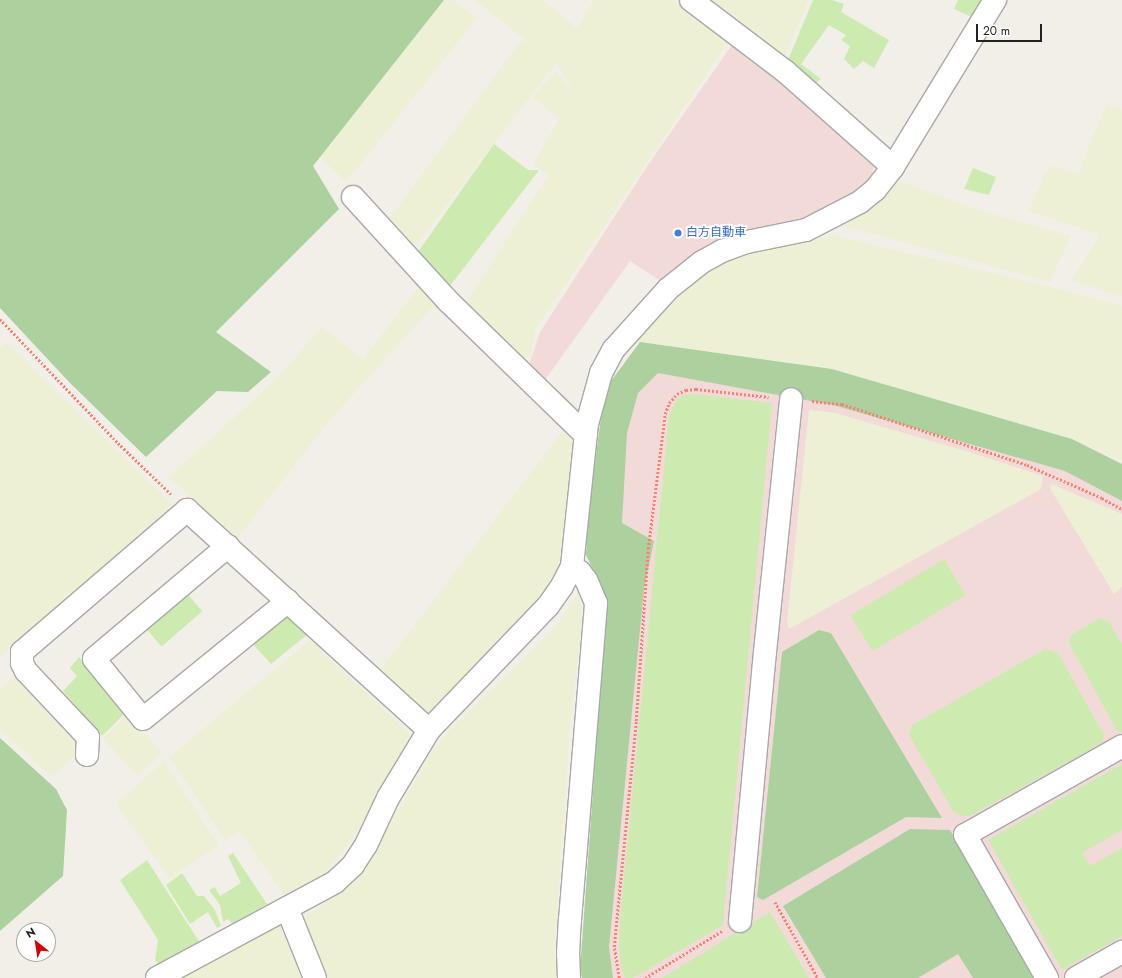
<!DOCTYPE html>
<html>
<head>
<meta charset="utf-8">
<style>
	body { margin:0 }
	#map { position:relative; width:1122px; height:978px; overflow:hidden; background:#f2efe9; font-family:Jost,"Noto Sans JP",sans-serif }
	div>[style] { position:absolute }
	.commercial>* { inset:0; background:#f2dad9 }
	.farmland>* { inset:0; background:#eef0d5; transform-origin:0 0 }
	.grass>* { inset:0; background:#cdebb0; transform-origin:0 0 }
	.forest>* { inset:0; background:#add19e }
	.path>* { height:2.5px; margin-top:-1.25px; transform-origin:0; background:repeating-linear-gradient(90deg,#fa8072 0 2px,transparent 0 4px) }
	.roads { filter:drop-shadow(1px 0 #a9a9a9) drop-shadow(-1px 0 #a9a9a9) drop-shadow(0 1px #a9a9a9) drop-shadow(0 -1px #a9a9a9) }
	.minor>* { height:22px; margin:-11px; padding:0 11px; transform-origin:11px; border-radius:11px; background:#fff }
	.dots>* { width:11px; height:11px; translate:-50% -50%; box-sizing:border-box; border:2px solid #fff; border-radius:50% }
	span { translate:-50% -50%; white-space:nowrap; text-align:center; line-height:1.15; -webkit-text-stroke:3.5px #fff; paint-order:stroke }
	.shop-label { font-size:12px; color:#366cbe }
	.left { translate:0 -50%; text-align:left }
	.north { position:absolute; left:16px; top:922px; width:40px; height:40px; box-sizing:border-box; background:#fff; border:1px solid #a7a7a7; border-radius:50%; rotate:330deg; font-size:11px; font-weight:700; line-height:16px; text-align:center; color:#222 }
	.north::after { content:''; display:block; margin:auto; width:14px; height:18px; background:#d40000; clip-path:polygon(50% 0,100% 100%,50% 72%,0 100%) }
	.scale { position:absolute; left:976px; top:24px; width:66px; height:18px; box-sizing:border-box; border:2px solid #222; border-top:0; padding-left:5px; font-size:12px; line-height:14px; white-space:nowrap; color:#222; -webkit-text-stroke:3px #fff; paint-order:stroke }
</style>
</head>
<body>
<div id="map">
	<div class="commercial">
		<i style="clip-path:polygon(734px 42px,853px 139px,875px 163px,870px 181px,852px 197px,795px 221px,757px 229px,664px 283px,630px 261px,545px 380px,529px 365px,540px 332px,648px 165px)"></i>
		<i style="clip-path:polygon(640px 342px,1122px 464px,1122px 978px,582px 978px,580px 970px,607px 599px,586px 555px,611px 381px)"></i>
	</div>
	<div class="farmland">
		<i style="clip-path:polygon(444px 0,453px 0,477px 18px,346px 182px,320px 157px)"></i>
		<i style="clip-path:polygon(474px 0,543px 0,577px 28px,594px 0,672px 0,729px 41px,536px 328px,531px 354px,521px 361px,466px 302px,549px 175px,533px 164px,559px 119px,533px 97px,556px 71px,576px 96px,556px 63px,414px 248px,389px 219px,522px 39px,540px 51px)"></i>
		<i style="clip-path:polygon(707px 0,809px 0,784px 57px)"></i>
		<i style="clip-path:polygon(1106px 104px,1122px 110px,1122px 297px,1071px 280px,1100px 235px,1029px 211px,1045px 174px,1053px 166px,1078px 174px)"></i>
		<i style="clip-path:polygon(897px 180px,979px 210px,1071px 236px,1050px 282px,843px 226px)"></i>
		<i style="clip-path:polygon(832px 235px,1052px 287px,1122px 306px,1122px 461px,1072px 439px,833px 369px,640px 342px,636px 339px,669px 302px,698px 277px,725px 261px,763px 250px)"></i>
		<i style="clip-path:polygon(418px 288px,437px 302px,331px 419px,236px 540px,169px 477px,275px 380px,322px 327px,363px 359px)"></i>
		<i style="clip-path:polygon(6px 342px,175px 507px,0 657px,0 348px)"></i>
		<i style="clip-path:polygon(809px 410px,835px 413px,969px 452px,1043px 476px,1041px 489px,789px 629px,787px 622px)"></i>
		<i style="clip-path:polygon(564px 429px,578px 441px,562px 566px,539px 603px,435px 711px,426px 714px,381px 677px,381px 669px)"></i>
		<i style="clip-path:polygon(1051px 484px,1122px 514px,1122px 587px,1114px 594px,1051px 490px)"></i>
		<i style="clip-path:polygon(580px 591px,582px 625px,571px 716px,554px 958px,560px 978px,327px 978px,303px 918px,324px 904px,359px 874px,378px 845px,429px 757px,449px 730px,550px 633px)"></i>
		<i style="clip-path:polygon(310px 640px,410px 734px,377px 802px,345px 849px,319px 879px,287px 899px,240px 832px,225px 840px,169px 757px)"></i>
		<i style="clip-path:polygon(15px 676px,79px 740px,79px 752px,51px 777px,0 729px,0 690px)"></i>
		<i style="left:128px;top:715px;width:51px;height:34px;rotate:48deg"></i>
		<i style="clip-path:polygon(164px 761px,219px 846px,169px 878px,116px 804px)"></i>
		<i style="clip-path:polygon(279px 923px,302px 978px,179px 978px)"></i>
	</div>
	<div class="grass">
		<i style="clip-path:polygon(813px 0,832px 0,844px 4px,841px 12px,889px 40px,874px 68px,863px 61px,854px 69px,844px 59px,850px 46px,841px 40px,846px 35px,829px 25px,801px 64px,821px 79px,815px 84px,788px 60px)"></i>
		<i style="clip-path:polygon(958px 0,981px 0,972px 17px,954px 9px)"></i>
		<i style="clip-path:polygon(494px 144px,528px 170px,539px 170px,450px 286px,418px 252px)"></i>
		<i style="clip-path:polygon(973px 168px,996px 177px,989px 195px,964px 189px)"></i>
		<i style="clip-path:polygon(694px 394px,772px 403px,723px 925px,633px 978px,625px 978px,621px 968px,619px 944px,620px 919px,669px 416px,677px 399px,682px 395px)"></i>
		<i style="left:944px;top:559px;width:42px;height:109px;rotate:59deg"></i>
		<i style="left:184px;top:590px;width:28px;height:54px;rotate:49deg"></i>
		<i style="clip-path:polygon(290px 615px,309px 633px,271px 664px,250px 641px,281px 616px)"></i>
		<i style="clip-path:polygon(1100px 618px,1109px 622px,1122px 644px,1122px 732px,1117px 731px,1069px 643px,1071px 635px)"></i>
		<i style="clip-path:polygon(1045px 649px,1058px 653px,1104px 735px,1102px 743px,970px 816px,961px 816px,953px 811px,909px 735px,912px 725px)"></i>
		<i style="clip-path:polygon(79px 657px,126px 712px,102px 736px,63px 691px,77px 676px,70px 668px)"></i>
		<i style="clip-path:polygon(1122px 764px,1122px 830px,1082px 853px,1090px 866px,1122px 848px,1122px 936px,1062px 970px,988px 840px)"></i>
		<i style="clip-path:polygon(233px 853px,267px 904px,232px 924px,228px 919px,223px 922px,220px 905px,209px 890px,215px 887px,220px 896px,241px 883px,228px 856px)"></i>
		<i style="clip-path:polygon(147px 860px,200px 943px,161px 965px,155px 961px,158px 940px,120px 880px)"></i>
		<i style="clip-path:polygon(182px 873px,197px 896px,204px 896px,215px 910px,221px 926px,217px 928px,208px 912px,190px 924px,166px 885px)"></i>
		<i style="clip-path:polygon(770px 912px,809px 978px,662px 978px,740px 930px)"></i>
	</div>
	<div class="forest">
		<i style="clip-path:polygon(0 0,444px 0,313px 166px,339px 209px,216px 332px,271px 372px,248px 392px,217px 391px,146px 457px,69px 382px,0 308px)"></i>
		<i style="clip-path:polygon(640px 342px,832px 369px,1072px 439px,1122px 464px,1122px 501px,1065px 471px,833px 405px,658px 373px,638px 393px,627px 433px,622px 523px,654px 541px,644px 589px,609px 947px,613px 978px,582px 978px,580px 970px,607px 599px,586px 555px,589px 504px,602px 411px,611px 381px)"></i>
		<i style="clip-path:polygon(819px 630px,831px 633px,942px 818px,906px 817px,763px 900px,757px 897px,782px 652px)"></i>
		<i style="clip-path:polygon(0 738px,56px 789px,67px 810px,63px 876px,0 931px)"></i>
		<i style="clip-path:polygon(910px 829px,950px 830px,1034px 978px,973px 978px,958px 954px,918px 978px,826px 978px,783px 906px)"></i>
	</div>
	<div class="path">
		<i style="left:0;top:319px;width:171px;rotate:46.4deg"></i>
		<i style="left:118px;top:443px;width:74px;rotate:43.9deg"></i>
		<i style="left:812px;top:401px;width:30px;rotate:6deg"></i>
		<i style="left:842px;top:404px;width:195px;rotate:18.2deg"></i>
		<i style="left:1027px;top:465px;width:82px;rotate:23.7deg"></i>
		<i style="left:1102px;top:498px;width:23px;rotate:29deg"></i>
		<i style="left:775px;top:902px;width:87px;rotate:60.5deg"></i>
		<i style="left:619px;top:978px;width:31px;rotate:-99deg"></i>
		<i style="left:614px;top:947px;width:227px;rotate:-84.4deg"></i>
		<i style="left:636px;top:721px;width:172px;rotate:-86deg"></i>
		<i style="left:648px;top:549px;width:136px;rotate:-82.8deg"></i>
		<i style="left:665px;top:414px;width:12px;rotate:-70deg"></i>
		<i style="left:669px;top:403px;width:12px;rotate:-48deg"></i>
		<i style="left:677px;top:394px;width:10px;rotate:-24deg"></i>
		<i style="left:686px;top:390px;width:10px;rotate:-6deg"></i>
		<i style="left:696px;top:389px;width:73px;rotate:6.3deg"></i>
		<i style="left:645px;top:978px;width:90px;rotate:-31.4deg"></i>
	</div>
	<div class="roads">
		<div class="minor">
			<i style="left:691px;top:0;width:119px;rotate:37.2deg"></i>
			<i style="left:786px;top:72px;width:143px;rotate:41.6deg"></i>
			<i style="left:353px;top:197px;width:141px;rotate:47.6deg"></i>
			<i style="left:448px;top:301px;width:192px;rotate:44.2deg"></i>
			<i style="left:228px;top:546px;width:175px;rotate:139.9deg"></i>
			<i style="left:94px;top:659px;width:77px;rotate:50.8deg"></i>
			<i style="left:143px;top:719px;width:187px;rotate:-39.1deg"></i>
			<i style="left:87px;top:755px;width:18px;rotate:-87deg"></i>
			<i style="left:88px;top:737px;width:91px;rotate:-133.2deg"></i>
			<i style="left:26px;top:671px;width:9px;rotate:-117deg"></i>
			<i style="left:22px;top:663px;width:11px;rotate:-90deg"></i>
			<i style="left:22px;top:652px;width:218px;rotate:-40.7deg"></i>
			<i style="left:187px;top:510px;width:327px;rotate:42.3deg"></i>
			<i style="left:287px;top:908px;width:75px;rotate:68.2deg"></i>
			<i style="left:740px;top:921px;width:270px;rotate:-84.7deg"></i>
			<i style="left:765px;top:652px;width:254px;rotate:-84.1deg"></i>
			<i style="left:157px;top:978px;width:202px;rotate:-28.3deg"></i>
			<i style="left:335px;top:882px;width:25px;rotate:-43deg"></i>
			<i style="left:353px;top:865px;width:24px;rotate:-57deg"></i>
			<i style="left:366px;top:845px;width:52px;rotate:-64.9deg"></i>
			<i style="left:388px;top:798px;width:79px;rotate:-58.9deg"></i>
			<i style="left:429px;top:730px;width:172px;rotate:-46.2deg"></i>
			<i style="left:548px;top:606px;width:24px;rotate:-55deg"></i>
			<i style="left:562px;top:586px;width:22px;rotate:-63deg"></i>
			<i style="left:572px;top:566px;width:143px;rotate:-84deg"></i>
			<i style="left:587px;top:424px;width:53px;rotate:-74.6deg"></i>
			<i style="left:601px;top:373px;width:27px;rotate:-62deg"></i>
			<i style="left:614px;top:349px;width:81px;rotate:-48deg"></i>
			<i style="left:668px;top:289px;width:43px;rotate:-38.5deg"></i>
			<i style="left:702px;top:262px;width:23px;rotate:-29deg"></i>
			<i style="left:722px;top:251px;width:27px;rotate:-20deg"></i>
			<i style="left:747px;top:242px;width:60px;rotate:-11.5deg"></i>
			<i style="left:806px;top:230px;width:61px;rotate:-27.4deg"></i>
			<i style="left:860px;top:202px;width:19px;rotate:-39deg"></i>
			<i style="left:875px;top:190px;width:29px;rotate:-52deg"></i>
			<i style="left:893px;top:167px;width:196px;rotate:-58.6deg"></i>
			<i style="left:569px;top:978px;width:24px;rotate:-92deg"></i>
			<i style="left:568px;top:954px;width:34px;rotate:-87deg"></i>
			<i style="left:570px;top:920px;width:318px;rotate:-85.3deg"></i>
			<i style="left:596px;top:603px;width:25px;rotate:-113deg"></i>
			<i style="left:586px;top:580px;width:10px;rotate:-127deg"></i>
			<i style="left:580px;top:572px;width:10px;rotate:-143deg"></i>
			<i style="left:1047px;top:978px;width:165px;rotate:-119.8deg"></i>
			<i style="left:965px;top:835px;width:180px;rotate:-29.5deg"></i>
			<i style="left:1076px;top:978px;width:53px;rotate:-29.5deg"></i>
		</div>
	</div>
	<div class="dots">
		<i style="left:678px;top:233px;background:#3f7fe0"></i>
	</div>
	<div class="shop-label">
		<span class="left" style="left:686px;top:233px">白方自動車</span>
	</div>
	<div class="north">N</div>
	<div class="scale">20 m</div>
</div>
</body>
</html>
